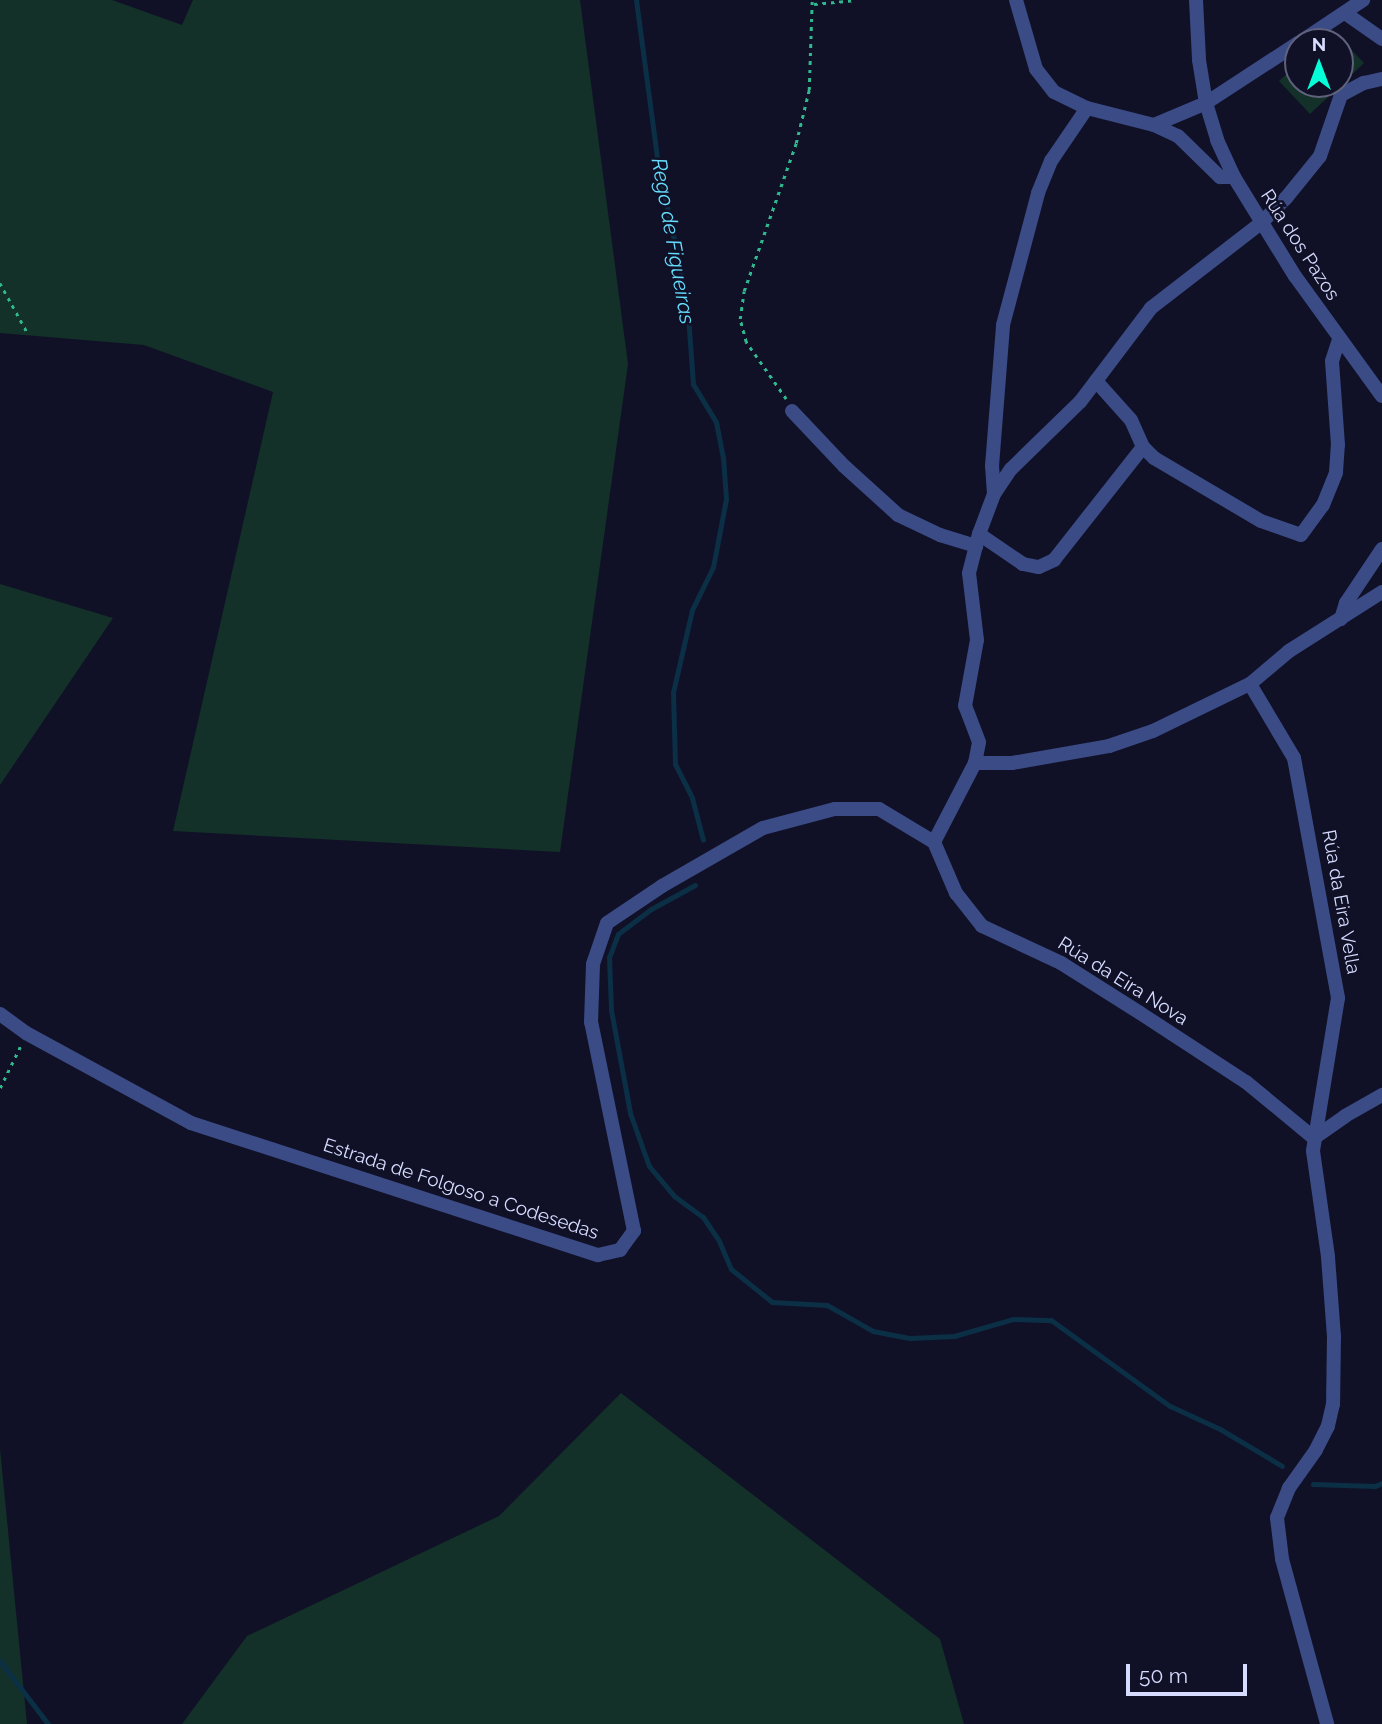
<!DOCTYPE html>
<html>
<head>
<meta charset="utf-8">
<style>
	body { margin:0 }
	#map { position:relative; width:1382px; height:1724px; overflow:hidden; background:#101127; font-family:Raleway,sans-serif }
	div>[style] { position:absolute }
	.green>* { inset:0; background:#133128 }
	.stream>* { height:5px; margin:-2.5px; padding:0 2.5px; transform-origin:2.5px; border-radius:2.5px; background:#0b2f45 }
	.path>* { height:2.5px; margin-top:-1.25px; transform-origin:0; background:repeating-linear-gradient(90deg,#30b98e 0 3.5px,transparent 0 8.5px) }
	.minor>* { height:14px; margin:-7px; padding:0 7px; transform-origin:7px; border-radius:7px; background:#3b4b86 }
	.tertiary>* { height:14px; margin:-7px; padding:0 7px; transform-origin:7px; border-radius:7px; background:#3b4b86 }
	span { translate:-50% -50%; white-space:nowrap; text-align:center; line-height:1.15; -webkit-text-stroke:5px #101127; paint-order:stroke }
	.street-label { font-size:19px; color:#d6dcff }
	.water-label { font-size:21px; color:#65defe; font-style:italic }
	.north { position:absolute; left:1284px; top:28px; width:70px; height:70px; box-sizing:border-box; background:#101127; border:2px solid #5f627d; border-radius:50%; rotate:0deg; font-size:19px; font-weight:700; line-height:28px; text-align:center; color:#d6dcff }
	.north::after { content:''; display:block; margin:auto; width:24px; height:32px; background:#03fed8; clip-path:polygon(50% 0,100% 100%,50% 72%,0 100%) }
	.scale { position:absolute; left:1126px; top:1664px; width:121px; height:32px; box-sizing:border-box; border:4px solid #d6dcff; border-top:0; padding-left:9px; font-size:21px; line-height:24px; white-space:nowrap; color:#d6dcff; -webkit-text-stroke:5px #101127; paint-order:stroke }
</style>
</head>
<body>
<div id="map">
	<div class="green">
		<i style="clip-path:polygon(0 0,112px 0,182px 25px,193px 0,580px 0,628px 364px,560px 852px,173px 831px,273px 392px,144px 345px,0 333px)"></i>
		<i style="clip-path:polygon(1333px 31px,1364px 63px,1310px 114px,1279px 81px,1298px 64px,1298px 84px,1340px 84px,1340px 42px,1321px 42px)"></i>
		<i style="clip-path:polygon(0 584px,113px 618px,0 785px)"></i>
		<i style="clip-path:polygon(621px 1393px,940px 1639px,964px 1724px,182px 1724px,247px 1636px,499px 1516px)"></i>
		<i style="clip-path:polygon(0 1449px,27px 1724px,0 1724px)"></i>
	</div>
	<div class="stream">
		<i style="left:636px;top:0;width:166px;rotate:82.4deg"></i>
		<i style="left:658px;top:165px;width:140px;rotate:78deg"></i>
		<i style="left:687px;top:302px;width:82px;rotate:85.8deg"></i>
		<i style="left:693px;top:384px;width:44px;rotate:58.8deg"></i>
		<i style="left:716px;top:422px;width:36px;rotate:79deg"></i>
		<i style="left:723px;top:457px;width:42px;rotate:85.9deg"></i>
		<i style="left:726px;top:499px;width:69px;rotate:100.8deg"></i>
		<i style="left:713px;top:567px;width:48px;rotate:116deg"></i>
		<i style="left:692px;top:610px;width:84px;rotate:103deg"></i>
		<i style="left:673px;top:692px;width:72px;rotate:88.4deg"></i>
		<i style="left:675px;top:764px;width:38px;rotate:63deg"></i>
		<i style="left:692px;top:798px;width:43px;rotate:75.3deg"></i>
		<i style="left:695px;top:885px;width:50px;rotate:151.4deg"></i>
		<i style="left:651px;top:909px;width:41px;rotate:142.9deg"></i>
		<i style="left:618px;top:934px;width:25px;rotate:111deg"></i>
		<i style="left:609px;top:957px;width:53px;rotate:87.8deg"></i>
		<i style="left:611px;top:1010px;width:105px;rotate:79.5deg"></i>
		<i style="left:630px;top:1113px;width:56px;rotate:70.3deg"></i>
		<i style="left:649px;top:1166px;width:39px;rotate:50deg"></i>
		<i style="left:674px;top:1196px;width:36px;rotate:36deg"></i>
		<i style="left:703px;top:1217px;width:29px;rotate:56deg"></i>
		<i style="left:719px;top:1241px;width:30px;rotate:67deg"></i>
		<i style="left:731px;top:1269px;width:53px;rotate:38.8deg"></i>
		<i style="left:772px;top:1302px;width:55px;rotate:3.1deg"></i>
		<i style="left:827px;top:1305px;width:53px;rotate:29.5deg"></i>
		<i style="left:873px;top:1331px;width:38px;rotate:11deg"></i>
		<i style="left:910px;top:1338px;width:44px;rotate:-2.6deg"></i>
		<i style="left:954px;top:1336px;width:61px;rotate:-16.1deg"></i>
		<i style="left:1013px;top:1319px;width:38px;rotate:2deg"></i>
		<i style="left:1051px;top:1320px;width:147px;rotate:35.9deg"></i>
		<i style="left:1170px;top:1406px;width:55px;rotate:24.7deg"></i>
		<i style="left:1220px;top:1429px;width:72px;rotate:30.8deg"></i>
		<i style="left:1313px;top:1484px;width:62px;rotate:1.8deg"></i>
		<i style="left:1375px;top:1486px;width:8px;rotate:-23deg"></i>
		<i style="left:0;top:1661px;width:79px;rotate:52.7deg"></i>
	</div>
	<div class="path">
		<i style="left:814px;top:4px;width:42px;rotate:-5.4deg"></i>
		<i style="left:0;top:283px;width:56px;rotate:61.1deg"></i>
		<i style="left:786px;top:399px;width:70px;rotate:-125.1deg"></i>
		<i style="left:746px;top:342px;width:24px;rotate:-105deg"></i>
		<i style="left:740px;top:319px;width:28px;rotate:-82deg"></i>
		<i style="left:744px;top:291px;width:157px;rotate:-70.6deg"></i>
		<i style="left:796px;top:143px;width:55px;rotate:-76.2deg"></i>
		<i style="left:809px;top:90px;width:90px;rotate:-88.1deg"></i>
		<i style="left:0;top:1088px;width:46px;rotate:-64deg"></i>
	</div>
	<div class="minor">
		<i style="left:1016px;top:0;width:72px;rotate:73.8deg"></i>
		<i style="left:1036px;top:69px;width:29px;rotate:52deg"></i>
		<i style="left:1054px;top:92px;width:37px;rotate:26deg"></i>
		<i style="left:1087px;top:108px;width:69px;rotate:14.2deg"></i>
		<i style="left:1154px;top:125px;width:26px;rotate:25deg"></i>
		<i style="left:1178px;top:136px;width:59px;rotate:44.3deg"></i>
		<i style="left:1220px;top:177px;width:14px"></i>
		<i style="left:1345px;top:13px;width:45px;rotate:35.1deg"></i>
		<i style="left:1300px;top:42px;width:76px;rotate:-33.7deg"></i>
		<i style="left:1154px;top:125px;width:56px;rotate:-22.9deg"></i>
		<i style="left:1206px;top:103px;width:110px;rotate:-33.1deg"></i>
		<i style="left:1096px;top:381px;width:52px;rotate:48.1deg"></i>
		<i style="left:1131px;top:420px;width:30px;rotate:66deg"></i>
		<i style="left:1143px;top:447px;width:16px;rotate:45deg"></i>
		<i style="left:1154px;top:458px;width:124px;rotate:30.5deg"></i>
		<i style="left:1261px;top:521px;width:42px;rotate:19.3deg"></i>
		<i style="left:1301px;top:535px;width:37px;rotate:-54deg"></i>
		<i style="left:1323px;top:505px;width:35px;rotate:-68deg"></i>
		<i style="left:1336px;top:472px;width:27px;rotate:-86deg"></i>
		<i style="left:1338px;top:445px;width:84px;rotate:-94.1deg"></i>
		<i style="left:1332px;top:361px;width:22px;rotate:-72deg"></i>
		<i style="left:792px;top:411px;width:76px;rotate:46.6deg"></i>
		<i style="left:844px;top:466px;width:73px;rotate:42.2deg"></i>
		<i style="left:898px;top:515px;width:47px;rotate:25.5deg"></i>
		<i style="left:940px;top:535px;width:38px;rotate:17deg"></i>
		<i style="left:994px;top:494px;width:28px;rotate:-94deg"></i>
		<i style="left:992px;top:466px;width:141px;rotate:-85.5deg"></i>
		<i style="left:1003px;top:325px;width:137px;rotate:-75.1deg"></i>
		<i style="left:1038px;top:193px;width:35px;rotate:-68deg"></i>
		<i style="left:1051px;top:161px;width:64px;rotate:-55.8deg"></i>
		<i style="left:979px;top:534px;width:53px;rotate:34.3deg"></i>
		<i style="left:1023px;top:564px;width:16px;rotate:11deg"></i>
		<i style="left:1039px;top:567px;width:17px;rotate:-25deg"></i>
		<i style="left:1054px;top:560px;width:144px;rotate:-51.8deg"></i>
		<i style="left:1341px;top:619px;width:17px;rotate:-73deg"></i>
		<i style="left:1346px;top:603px;width:65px;rotate:-56.3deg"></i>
		<i style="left:1250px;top:684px;width:86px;rotate:59.3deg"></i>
		<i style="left:1294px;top:758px;width:244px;rotate:79.6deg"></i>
		<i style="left:1338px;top:998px;width:155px;rotate:99.3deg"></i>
		<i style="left:1313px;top:1151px;width:107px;rotate:81.9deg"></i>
		<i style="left:1328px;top:1257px;width:79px;rotate:85.7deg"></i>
		<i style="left:1334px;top:1336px;width:68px;rotate:90.8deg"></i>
		<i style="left:1333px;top:1404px;width:23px;rotate:103deg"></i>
		<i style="left:1328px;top:1426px;width:27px;rotate:117deg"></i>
		<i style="left:1316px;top:1450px;width:47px;rotate:125.4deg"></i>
		<i style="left:1289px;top:1488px;width:32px;rotate:112deg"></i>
		<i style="left:1277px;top:1518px;width:41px;rotate:83deg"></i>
		<i style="left:1282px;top:1559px;width:171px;rotate:74.7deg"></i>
		<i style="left:975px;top:763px;width:37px"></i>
		<i style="left:1012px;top:763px;width:98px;rotate:-9.9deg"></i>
		<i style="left:1109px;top:746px;width:46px;rotate:-18.8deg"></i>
		<i style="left:1153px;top:731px;width:108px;rotate:-25.9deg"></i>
		<i style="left:1250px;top:684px;width:51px;rotate:-40.2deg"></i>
		<i style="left:1289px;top:651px;width:110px;rotate:-32.4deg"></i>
		<i style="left:934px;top:842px;width:89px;rotate:-62.6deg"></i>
		<i style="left:975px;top:763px;width:21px;rotate:-79deg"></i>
		<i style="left:979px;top:742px;width:39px;rotate:-111deg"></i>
		<i style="left:965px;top:706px;width:67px;rotate:-79.7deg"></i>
		<i style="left:977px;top:640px;width:67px;rotate:-96.8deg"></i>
		<i style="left:969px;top:573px;width:40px;rotate:-75.6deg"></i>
		<i style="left:979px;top:534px;width:43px;rotate:-69.4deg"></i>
		<i style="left:994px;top:494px;width:30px;rotate:-56deg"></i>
		<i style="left:1011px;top:469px;width:96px;rotate:-44.2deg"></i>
		<i style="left:1080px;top:402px;width:118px;rotate:-52.9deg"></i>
		<i style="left:1151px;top:308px;width:139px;rotate:-37.7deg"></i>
		<i style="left:1261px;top:223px;width:35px;rotate:-45deg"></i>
		<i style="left:1286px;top:198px;width:54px;rotate:-51deg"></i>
		<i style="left:1320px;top:156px;width:65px;rotate:-71deg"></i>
		<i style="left:1341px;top:95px;width:26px;rotate:-28deg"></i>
		<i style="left:1364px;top:83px;width:18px;rotate:-13deg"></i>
		<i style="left:934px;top:842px;width:56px;rotate:66.7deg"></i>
		<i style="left:956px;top:893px;width:42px;rotate:51.8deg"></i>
		<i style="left:982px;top:926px;width:87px;rotate:25.1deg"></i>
		<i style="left:1061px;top:963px;width:93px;rotate:32.3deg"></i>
		<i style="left:1140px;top:1013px;width:126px;rotate:33.1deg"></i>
		<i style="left:1246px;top:1082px;width:88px;rotate:39.5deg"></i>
		<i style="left:0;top:1014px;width:32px;rotate:36deg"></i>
		<i style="left:26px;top:1033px;width:188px;rotate:28.6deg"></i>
		<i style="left:191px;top:1123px;width:428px;rotate:18deg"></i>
		<i style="left:598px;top:1255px;width:23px;rotate:-13deg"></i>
		<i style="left:620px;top:1250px;width:24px;rotate:-54deg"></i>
		<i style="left:634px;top:1231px;width:213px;rotate:-101.6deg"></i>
		<i style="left:591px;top:1022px;width:58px;rotate:-88deg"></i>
		<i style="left:593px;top:964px;width:43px;rotate:-71.1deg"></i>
		<i style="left:607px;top:923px;width:66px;rotate:-33.9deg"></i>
		<i style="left:662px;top:886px;width:116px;rotate:-29.9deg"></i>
		<i style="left:763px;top:828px;width:74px;rotate:-14.8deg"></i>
		<i style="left:835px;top:809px;width:44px"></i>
		<i style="left:879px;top:809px;width:64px;rotate:31deg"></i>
		<i style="left:1314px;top:1138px;width:38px;rotate:-35deg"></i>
		<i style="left:1345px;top:1116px;width:43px;rotate:-29.6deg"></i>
	</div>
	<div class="tertiary">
		<i style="left:1196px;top:0;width:60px;rotate:87.1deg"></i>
		<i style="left:1199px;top:60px;width:44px;rotate:80.8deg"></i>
		<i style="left:1206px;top:103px;width:39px;rotate:73deg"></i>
		<i style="left:1217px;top:140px;width:41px;rotate:65.3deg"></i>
		<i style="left:1234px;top:177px;width:116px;rotate:58.4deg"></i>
		<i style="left:1295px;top:276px;width:148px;rotate:54.1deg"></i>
	</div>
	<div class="street-label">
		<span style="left:1300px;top:245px;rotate:57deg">Rúa dos Pazos</span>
		<span style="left:1341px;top:902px;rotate:80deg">Rúa da Eira Vella</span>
		<span style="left:1123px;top:981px;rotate:32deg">Rúa da Eira Nova</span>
		<span style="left:461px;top:1189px;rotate:18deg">Estrada de Folgoso a Codesedas</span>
	</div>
	<div class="water-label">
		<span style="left:673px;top:241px;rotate:80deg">Rego de Figueiras</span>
	</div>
	<div class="north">N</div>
	<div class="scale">50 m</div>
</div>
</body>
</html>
